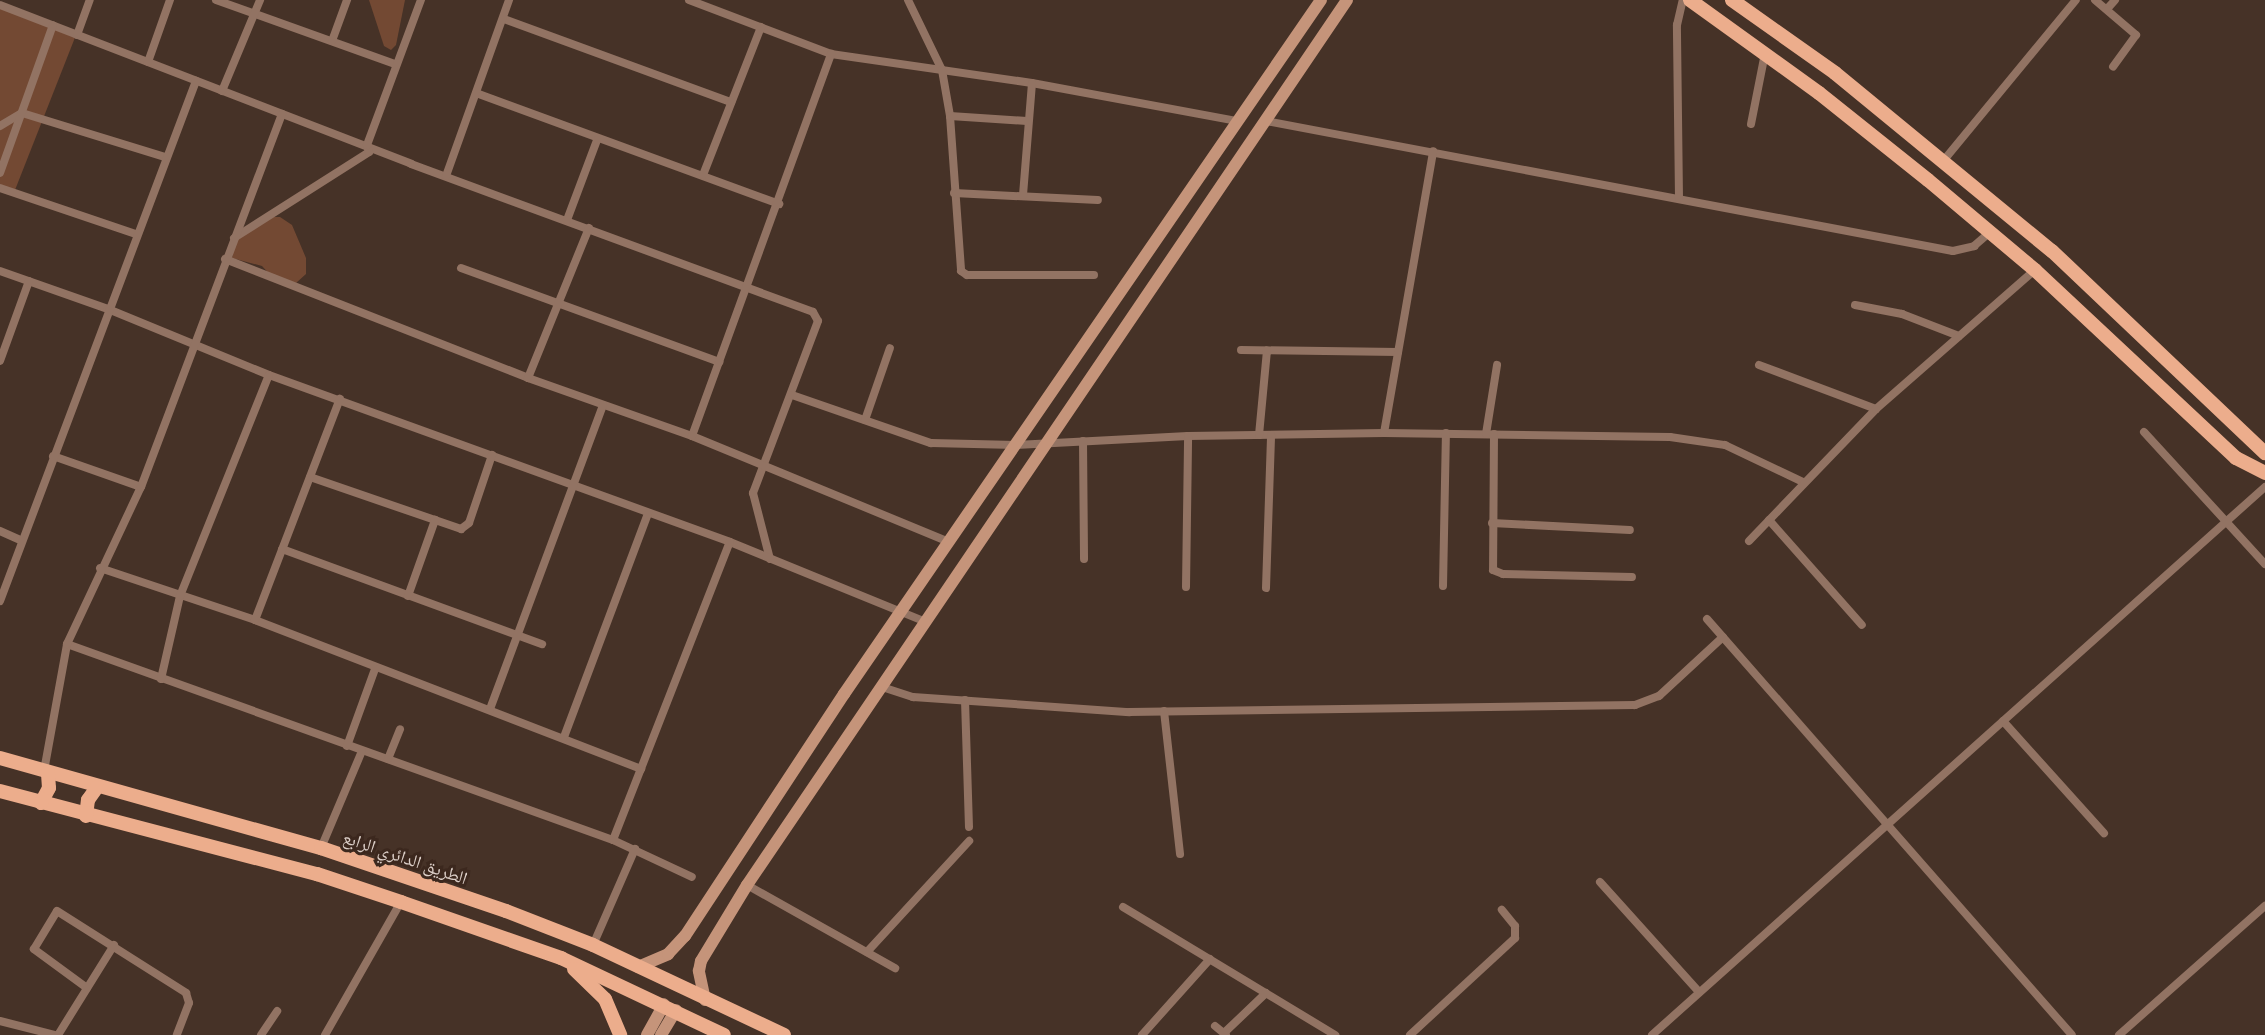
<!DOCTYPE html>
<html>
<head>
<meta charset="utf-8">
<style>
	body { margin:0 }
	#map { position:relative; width:2265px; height:1035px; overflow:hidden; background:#463227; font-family:"Roboto Condensed","Noto Naskh Arabic",sans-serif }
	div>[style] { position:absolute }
	.green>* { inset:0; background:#734933 }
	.minor>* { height:8px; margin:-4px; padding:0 4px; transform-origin:4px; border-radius:4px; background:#927363 }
	.secondary>* { height:12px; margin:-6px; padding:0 6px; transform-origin:6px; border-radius:6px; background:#c5947a }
	.primary>* { height:14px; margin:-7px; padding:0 7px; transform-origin:7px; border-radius:7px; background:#ecad8c }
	span { translate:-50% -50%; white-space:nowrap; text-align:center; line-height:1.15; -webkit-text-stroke:6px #3c281e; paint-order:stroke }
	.street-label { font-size:18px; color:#dccfc8 }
</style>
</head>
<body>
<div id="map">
	<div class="green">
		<i style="clip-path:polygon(369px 0,405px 0,396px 45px,391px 50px,384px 46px)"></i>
		<i style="clip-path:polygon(0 5px,76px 35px,15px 190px,0 185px)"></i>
		<i style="clip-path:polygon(271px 217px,280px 217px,292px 225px,306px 258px,306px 274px,296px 283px,273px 278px,262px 266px,232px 258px,236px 238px)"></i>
	</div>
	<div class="minor">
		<i style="left:216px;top:0;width:190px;rotate:19.7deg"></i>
		<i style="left:689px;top:0;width:152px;rotate:20.8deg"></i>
		<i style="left:831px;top:54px;width:203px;rotate:8.2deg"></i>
		<i style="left:1032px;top:83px;width:209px;rotate:10.5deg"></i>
		<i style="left:908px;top:0;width:78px;rotate:64.1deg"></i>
		<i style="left:942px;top:70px;width:47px;rotate:80.1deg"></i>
		<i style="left:950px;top:116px;width:155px;rotate:85.9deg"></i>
		<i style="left:961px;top:271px;width:7px;rotate:34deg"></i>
		<i style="left:967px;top:275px;width:127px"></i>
		<i style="left:2095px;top:0;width:54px;rotate:40.5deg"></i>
		<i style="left:2136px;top:35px;width:39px;rotate:126deg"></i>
		<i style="left:0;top:5px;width:441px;rotate:21.1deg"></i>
		<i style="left:411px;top:164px;width:428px;rotate:20.2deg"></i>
		<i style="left:813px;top:312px;width:10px;rotate:61deg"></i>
		<i style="left:818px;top:321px;width:184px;rotate:110.7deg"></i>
		<i style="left:753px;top:493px;width:68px;rotate:75.6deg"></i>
		<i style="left:2107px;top:9px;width:12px;rotate:-48deg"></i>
		<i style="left:504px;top:19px;width:242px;rotate:20.1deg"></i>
		<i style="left:77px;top:35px;width:37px;rotate:-70deg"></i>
		<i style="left:332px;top:41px;width:44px;rotate:-69.9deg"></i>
		<i style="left:148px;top:62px;width:66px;rotate:-70.5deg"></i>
		<i style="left:222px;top:91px;width:99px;rotate:-67.3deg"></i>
		<i style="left:476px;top:93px;width:323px;rotate:20.1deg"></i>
		<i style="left:950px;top:116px;width:77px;rotate:3.7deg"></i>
		<i style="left:1266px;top:121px;width:699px;rotate:10.72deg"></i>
		<i style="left:1953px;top:251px;width:22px;rotate:-13deg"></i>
		<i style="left:1974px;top:246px;width:21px;rotate:-41deg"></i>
		<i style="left:1751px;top:124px;width:72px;rotate:-78.8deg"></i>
		<i style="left:0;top:126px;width:26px;rotate:-31deg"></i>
		<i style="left:22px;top:113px;width:150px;rotate:17.1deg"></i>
		<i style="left:1944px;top:160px;width:207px;rotate:-50.5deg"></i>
		<i style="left:0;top:173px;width:157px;rotate:-70.3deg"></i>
		<i style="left:703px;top:175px;width:159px;rotate:-68.6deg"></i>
		<i style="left:446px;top:176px;width:187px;rotate:-70.3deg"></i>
		<i style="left:0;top:188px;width:144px;rotate:18.7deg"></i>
		<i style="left:954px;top:193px;width:144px;rotate:2.8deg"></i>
		<i style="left:1023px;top:195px;width:112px;rotate:-85.4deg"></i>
		<i style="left:1679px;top:198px;width:173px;rotate:-90.7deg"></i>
		<i style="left:1677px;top:25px;width:26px;rotate:-77deg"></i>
		<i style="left:567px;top:220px;width:85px;rotate:-69.4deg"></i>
		<i style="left:234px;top:238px;width:160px;rotate:-32.5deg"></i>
		<i style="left:369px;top:152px;width:7px;rotate:-106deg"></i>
		<i style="left:367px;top:145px;width:155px;rotate:-69.6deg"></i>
		<i style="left:225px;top:259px;width:326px;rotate:21.4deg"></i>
		<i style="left:528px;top:378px;width:174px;rotate:19.5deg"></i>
		<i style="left:692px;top:436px;width:278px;rotate:22.4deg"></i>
		<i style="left:461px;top:268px;width:275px;rotate:20deg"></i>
		<i style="left:0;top:271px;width:114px;rotate:19.4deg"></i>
		<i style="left:108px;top:309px;width:174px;rotate:22.3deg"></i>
		<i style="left:269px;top:375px;width:490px;rotate:19.9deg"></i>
		<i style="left:730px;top:542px;width:212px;rotate:22.2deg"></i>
		<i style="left:1855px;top:305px;width:48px;rotate:10.8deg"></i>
		<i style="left:1902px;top:314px;width:61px;rotate:21.1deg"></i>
		<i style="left:1241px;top:350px;width:157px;rotate:0.7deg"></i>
		<i style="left:0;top:361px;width:85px;rotate:-70.1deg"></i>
		<i style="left:1759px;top:365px;width:125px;rotate:20.6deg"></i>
		<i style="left:528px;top:378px;width:162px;rotate:-67.9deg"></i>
		<i style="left:792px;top:395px;width:147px;rotate:19.1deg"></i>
		<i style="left:931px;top:443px;width:85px;rotate:1.3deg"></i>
		<i style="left:1016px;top:445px;width:172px;rotate:-3deg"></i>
		<i style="left:1188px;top:436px;width:196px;rotate:-0.9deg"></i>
		<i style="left:1384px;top:433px;width:286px;rotate:0.8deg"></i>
		<i style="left:1670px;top:437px;width:56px;rotate:8.3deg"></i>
		<i style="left:1725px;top:445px;width:86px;rotate:25.4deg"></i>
		<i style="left:865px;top:420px;width:76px;rotate:-70.9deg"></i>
		<i style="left:2144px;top:432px;width:179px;rotate:47.5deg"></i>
		<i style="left:1384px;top:433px;width:286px;rotate:-80.1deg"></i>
		<i style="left:1486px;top:434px;width:70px;rotate:-80.9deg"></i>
		<i style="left:1494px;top:434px;width:136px;rotate:90.4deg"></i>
		<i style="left:1493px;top:570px;width:11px;rotate:22deg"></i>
		<i style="left:1503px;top:574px;width:129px;rotate:1.3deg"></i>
		<i style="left:1259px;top:435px;width:85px;rotate:-84.6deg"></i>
		<i style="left:692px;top:436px;width:407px;rotate:-70deg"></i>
		<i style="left:1083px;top:441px;width:118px;rotate:89.5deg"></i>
		<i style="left:53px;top:456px;width:93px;rotate:19.4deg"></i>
		<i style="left:310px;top:477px;width:160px;rotate:19deg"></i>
		<i style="left:461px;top:529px;width:10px;rotate:-37deg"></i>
		<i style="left:469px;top:523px;width:72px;rotate:-71.3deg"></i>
		<i style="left:1769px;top:520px;width:140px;rotate:48.5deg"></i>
		<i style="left:1492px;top:523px;width:138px;rotate:2.9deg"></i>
		<i style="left:0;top:531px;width:24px;rotate:24deg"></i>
		<i style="left:1749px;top:541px;width:183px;rotate:-46.1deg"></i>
		<i style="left:1876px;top:409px;width:211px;rotate:-41.2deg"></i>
		<i style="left:282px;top:549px;width:277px;rotate:20.1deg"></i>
		<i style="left:100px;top:568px;width:163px;rotate:18.5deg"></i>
		<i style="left:255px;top:620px;width:414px;rotate:21.1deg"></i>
		<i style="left:1443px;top:586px;width:153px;rotate:-88.9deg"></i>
		<i style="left:1186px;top:587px;width:151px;rotate:-89.2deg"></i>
		<i style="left:1266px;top:588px;width:153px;rotate:-88.1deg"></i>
		<i style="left:408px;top:596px;width:81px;rotate:-70.4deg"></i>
		<i style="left:0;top:601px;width:556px;rotate:-69.35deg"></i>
		<i style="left:1707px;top:619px;width:553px;rotate:48.74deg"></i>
		<i style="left:255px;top:620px;width:237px;rotate:-69deg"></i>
		<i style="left:67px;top:644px;width:580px;rotate:19.75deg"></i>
		<i style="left:613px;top:840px;width:87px;rotate:25.1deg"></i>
		<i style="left:161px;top:679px;width:85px;rotate:-77.1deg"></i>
		<i style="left:180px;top:596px;width:238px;rotate:-68.1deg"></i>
		<i style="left:882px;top:687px;width:33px;rotate:18deg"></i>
		<i style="left:913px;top:697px;width:217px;rotate:4deg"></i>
		<i style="left:1129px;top:712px;width:506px;rotate:-0.79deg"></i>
		<i style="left:1635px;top:705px;width:26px;rotate:-21deg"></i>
		<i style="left:1659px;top:696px;width:87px;rotate:-42.7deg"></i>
		<i style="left:965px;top:700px;width:127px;rotate:88.2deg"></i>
		<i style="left:490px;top:709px;width:324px;rotate:-69.6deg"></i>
		<i style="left:1164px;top:711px;width:144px;rotate:83.6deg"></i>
		<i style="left:2003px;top:721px;width:151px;rotate:48deg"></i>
		<i style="left:564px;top:737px;width:239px;rotate:-69.4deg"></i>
		<i style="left:347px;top:746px;width:82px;rotate:-70deg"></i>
		<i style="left:388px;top:759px;width:32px;rotate:-68deg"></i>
		<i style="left:44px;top:771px;width:129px;rotate:-79.7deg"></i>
		<i style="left:67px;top:644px;width:174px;rotate:-64.8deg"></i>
		<i style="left:141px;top:487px;width:399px;rotate:-69.3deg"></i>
		<i style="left:613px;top:840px;width:320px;rotate:-68.6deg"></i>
		<i style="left:321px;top:848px;width:105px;rotate:-67.1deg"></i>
		<i style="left:1600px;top:882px;width:148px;rotate:48deg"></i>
		<i style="left:747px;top:885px;width:170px;rotate:29.3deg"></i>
		<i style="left:1123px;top:907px;width:248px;rotate:31.1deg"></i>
		<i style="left:593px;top:945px;width:105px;rotate:-66.4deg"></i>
		<i style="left:867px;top:952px;width:151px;rotate:-47.4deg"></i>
		<i style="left:87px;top:988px;width:66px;rotate:-143.7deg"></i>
		<i style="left:34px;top:949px;width:44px;rotate:-58.8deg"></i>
		<i style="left:57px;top:911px;width:153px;rotate:32.4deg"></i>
		<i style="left:186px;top:993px;width:10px;rotate:73deg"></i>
		<i style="left:189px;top:1003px;width:34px;rotate:111deg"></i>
		<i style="left:0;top:1021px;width:57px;rotate:14.3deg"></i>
		<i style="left:1215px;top:1026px;width:14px;rotate:39deg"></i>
		<i style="left:1224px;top:1033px;width:58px;rotate:-43.6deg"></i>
		<i style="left:58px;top:1035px;width:106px;rotate:-58.1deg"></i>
		<i style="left:261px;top:1035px;width:29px;rotate:-56deg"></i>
		<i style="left:325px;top:1035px;width:153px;rotate:-60.3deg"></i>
		<i style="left:1142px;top:1035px;width:102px;rotate:-48.2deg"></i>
		<i style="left:1410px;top:1035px;width:143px;rotate:-42.7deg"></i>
		<i style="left:1515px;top:938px;width:12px;rotate:-90deg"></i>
		<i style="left:1515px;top:926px;width:21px;rotate:-129deg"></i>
		<i style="left:1652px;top:1035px;width:822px;rotate:-41.8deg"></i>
		<i style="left:2119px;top:1035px;width:195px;rotate:-41.5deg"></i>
	</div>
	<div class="secondary">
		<i style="left:638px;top:967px;width:33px;rotate:-23deg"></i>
		<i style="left:668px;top:954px;width:25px;rotate:-47deg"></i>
		<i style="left:685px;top:936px;width:290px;rotate:-56.7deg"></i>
		<i style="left:844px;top:694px;width:842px;rotate:-55.5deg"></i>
		<i style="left:705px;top:1000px;width:30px;rotate:-102deg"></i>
		<i style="left:699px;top:971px;width:10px;rotate:-79deg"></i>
		<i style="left:701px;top:961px;width:89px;rotate:-58.8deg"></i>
		<i style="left:747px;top:885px;width:1069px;rotate:-55.86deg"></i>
		<i style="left:647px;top:1035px;width:35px;rotate:-61deg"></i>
		<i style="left:661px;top:1035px;width:29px;rotate:-59deg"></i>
	</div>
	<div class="primary">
		<i style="left:1690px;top:0;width:159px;rotate:35.8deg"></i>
		<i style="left:1819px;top:93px;width:139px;rotate:38.6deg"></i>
		<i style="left:1928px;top:180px;width:140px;rotate:40.1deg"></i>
		<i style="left:2035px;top:270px;width:275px;rotate:43.1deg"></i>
		<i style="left:2236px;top:458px;width:33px;rotate:27deg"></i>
		<i style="left:1732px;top:0;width:126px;rotate:35.3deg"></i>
		<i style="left:1835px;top:73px;width:281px;rotate:39.4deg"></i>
		<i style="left:2052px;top:251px;width:294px;rotate:43.5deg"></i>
		<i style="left:0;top:758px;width:333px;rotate:15.7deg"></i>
		<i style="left:321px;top:848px;width:195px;rotate:18.8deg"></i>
		<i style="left:506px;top:911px;width:93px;rotate:21.3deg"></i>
		<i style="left:593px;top:945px;width:211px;rotate:25.2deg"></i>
		<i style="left:0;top:791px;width:328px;rotate:14.7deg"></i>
		<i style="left:317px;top:874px;width:89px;rotate:18.4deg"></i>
		<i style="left:401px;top:902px;width:170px;rotate:19.3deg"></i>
		<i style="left:561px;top:958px;width:180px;rotate:25.3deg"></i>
		<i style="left:41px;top:803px;width:17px;rotate:-62deg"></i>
		<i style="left:49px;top:788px;width:16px;rotate:-94deg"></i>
		<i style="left:86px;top:816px;width:16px;rotate:-83deg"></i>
		<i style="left:88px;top:800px;width:16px;rotate:-55deg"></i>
		<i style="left:574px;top:969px;width:43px;rotate:44.1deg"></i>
		<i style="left:605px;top:999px;width:39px;rotate:67deg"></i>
	</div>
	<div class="street-label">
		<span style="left:405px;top:858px;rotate:19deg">الطريق الدائري الرابع</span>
	</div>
</div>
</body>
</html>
